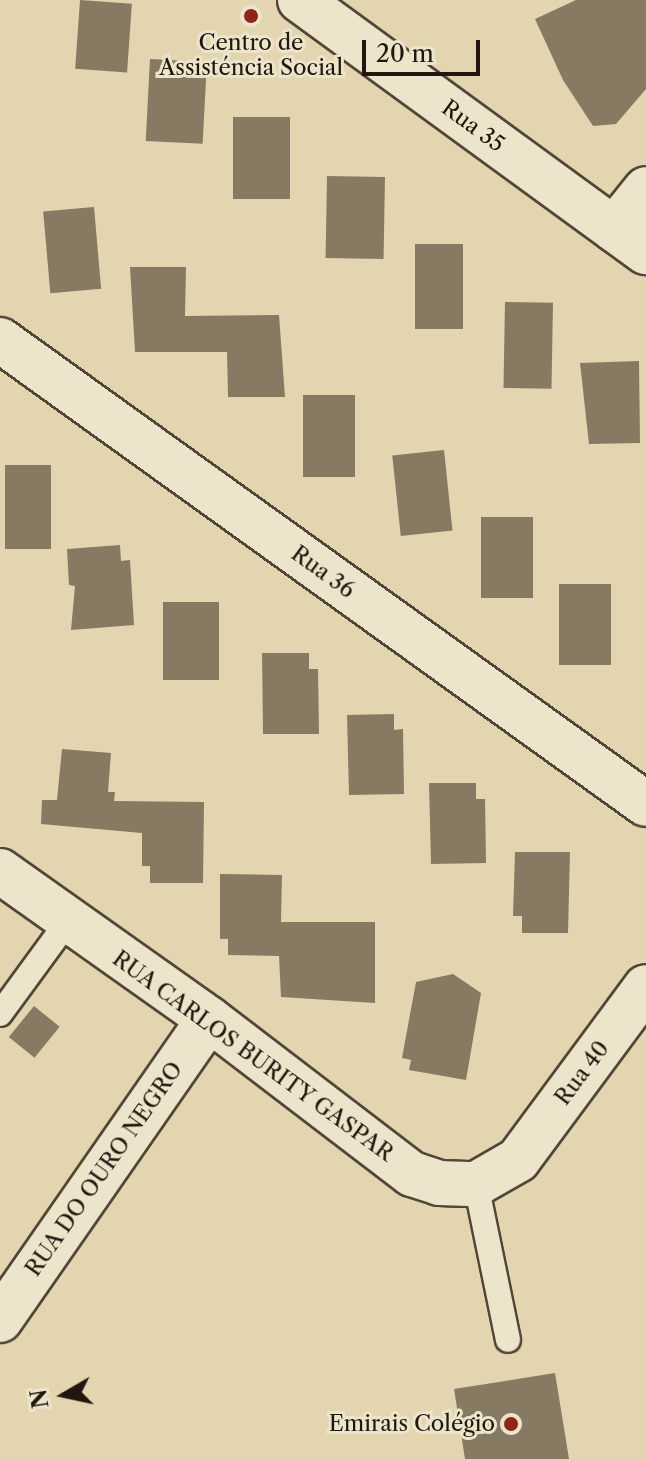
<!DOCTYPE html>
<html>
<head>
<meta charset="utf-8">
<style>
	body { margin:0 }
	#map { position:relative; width:646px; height:1459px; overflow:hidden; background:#e2d5af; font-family:"Libre Caslon Text",serif }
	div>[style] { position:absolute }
	.building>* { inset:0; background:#867a62; transform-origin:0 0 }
	.roads { filter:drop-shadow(2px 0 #524637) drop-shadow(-2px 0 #524637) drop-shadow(0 2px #524637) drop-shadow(0 -2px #524637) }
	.lane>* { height:24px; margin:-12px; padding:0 12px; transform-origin:12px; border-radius:12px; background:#ece4cb }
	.street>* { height:44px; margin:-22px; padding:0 22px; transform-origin:22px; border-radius:22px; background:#ece4cb }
	.secondary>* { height:44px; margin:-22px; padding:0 22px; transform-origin:22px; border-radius:22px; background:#ece4cb }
	.dots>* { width:22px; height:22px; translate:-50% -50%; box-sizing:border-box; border:4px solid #ece4cb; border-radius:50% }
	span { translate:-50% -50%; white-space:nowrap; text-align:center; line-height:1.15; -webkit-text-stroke:6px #ece4cb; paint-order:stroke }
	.poi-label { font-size:22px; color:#22170f }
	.right { translate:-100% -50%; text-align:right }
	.street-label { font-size:22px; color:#22170f }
	.north { position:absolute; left:24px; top:1355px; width:80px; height:80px; -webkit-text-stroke:6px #ece4cb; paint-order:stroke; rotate:261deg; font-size:22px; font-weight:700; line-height:32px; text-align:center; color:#22170f }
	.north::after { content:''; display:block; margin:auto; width:28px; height:36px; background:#22170f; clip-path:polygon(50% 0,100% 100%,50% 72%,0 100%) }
	.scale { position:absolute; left:362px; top:40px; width:118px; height:36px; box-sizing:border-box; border:4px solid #22170f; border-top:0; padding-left:10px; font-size:24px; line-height:28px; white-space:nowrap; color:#22170f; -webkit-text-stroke:6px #ece4cb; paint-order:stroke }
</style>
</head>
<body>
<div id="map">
	<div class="building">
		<i style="left:80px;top:0;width:52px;height:69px;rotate:4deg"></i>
		<i style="clip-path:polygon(576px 0,646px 0,646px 89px,616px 124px,593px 126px,563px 80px,535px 19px)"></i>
		<i style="left:150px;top:59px;width:57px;height:82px;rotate:3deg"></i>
		<i style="left:233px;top:117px;width:57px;height:82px"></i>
		<i style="left:327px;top:176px;width:58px;height:82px;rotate:1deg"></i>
		<i style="left:94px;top:207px;width:82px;height:51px;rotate:85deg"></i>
		<i style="left:415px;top:244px;width:48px;height:85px"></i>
		<i style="clip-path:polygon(130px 267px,186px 267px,185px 316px,279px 315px,285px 397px,228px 397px,227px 352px,135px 352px)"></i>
		<i style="left:505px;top:302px;width:48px;height:86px;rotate:1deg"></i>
		<i style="clip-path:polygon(639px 361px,640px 443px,589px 444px,580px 363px)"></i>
		<i style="left:303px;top:395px;width:52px;height:82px"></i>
		<i style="left:444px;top:450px;width:81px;height:52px;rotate:84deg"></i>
		<i style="left:5px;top:465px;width:46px;height:84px"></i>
		<i style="left:481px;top:517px;width:52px;height:81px"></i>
		<i style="clip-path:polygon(120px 545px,121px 561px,130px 560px,134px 625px,71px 630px,75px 586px,69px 585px,67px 549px)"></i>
		<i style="left:559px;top:584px;width:52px;height:81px"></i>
		<i style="left:219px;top:602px;width:78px;height:56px;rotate:90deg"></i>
		<i style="clip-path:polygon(262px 653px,309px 653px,309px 669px,318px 669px,319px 734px,263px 734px)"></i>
		<i style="clip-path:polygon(394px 714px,394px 730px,403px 729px,404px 794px,349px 795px,347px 715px)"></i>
		<i style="clip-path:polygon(62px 749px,111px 753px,108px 792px,115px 792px,114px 801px,204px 802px,203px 883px,150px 883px,150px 866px,142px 866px,142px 833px,41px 824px,42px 800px,57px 800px)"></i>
		<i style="clip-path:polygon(429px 783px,476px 783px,476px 799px,485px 799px,486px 863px,431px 864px)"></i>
		<i style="clip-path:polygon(515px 852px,570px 852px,568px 933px,522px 933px,522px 916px,513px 916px)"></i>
		<i style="clip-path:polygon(220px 874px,282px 875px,281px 922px,375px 922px,375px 1003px,281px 997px,279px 956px,228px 955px,228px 939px,220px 939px)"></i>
		<i style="clip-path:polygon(453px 974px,481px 993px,466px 1080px,409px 1070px,411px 1060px,402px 1058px,416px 982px)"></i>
		<i style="left:34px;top:1006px;width:33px;height:40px;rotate:39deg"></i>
		<i style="clip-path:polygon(555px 1373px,569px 1459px,465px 1459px,454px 1389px)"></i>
	</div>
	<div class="roads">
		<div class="lane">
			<i style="left:0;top:1014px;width:115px;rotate:-53.8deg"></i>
			<i style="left:476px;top:1184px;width:159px;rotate:78.4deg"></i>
		</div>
		<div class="street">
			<i style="left:614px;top:229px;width:51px;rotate:-51.3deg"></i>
			<i style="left:0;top:340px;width:795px;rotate:35.69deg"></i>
			<i style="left:0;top:871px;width:256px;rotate:35.3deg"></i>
			<i style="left:209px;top:1019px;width:255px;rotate:37.4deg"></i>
			<i style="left:412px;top:1174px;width:28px;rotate:18deg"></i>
			<i style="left:439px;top:1183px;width:37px;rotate:2deg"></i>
			<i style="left:476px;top:1184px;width:48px;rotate:-29.7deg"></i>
			<i style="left:518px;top:1160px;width:215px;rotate:-53.5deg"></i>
			<i style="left:0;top:1320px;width:366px;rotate:-55.2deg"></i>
		</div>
		<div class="secondary">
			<i style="left:300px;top:0;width:428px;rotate:36.1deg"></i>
		</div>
	</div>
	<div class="dots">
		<i style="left:251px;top:16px;background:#8f2418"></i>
		<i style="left:511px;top:1424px;background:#8f2418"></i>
	</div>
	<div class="poi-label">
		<span style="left:251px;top:55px">Centro de<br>Assisténcia Social</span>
		<span class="right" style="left:495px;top:1424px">Emirais Colégio</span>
	</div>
	<div class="street-label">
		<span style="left:473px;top:126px;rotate:36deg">Rua 35</span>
		<span style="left:323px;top:572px;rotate:36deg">Rua 36</span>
		<span style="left:253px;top:1056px;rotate:36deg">RUA CARLOS BURITY GASPAR</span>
		<span style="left:582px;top:1073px;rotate:-53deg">Rua 40</span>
		<span style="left:104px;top:1169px;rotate:-55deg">RUA DO OURO NEGRO</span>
	</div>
	<div class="north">N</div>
	<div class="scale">20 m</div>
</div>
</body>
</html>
